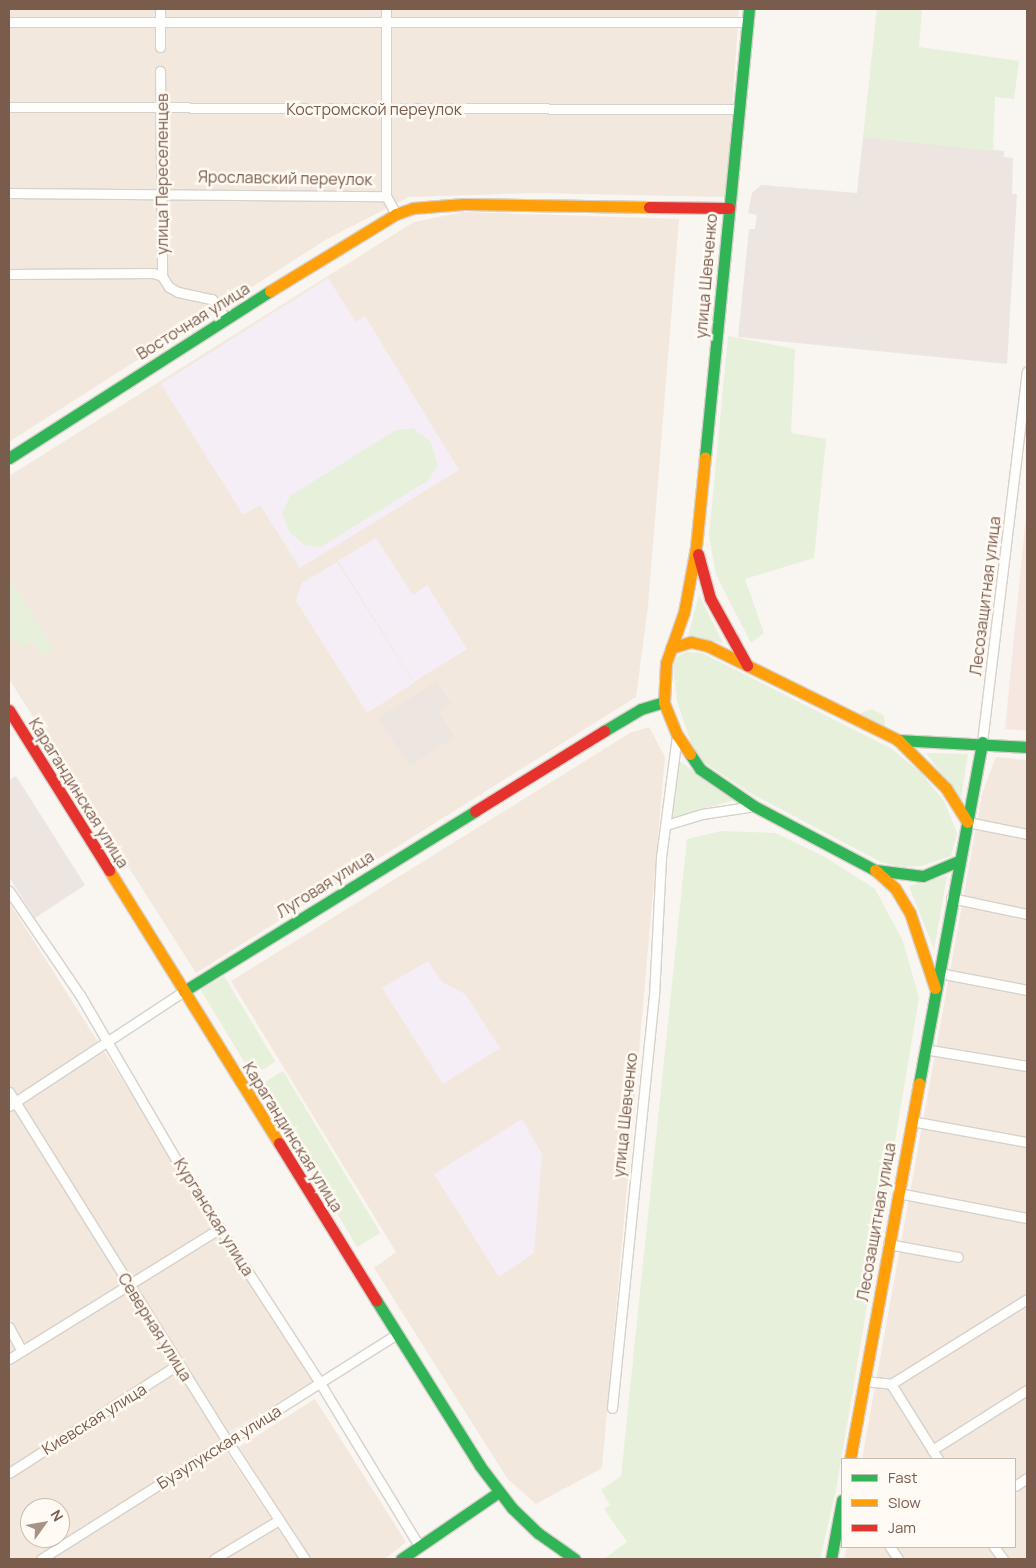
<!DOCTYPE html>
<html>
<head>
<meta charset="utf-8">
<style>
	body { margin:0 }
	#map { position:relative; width:1036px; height:1568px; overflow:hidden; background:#f9f5f0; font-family:Manrope,sans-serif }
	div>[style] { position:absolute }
	.residential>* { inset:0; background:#f2e8de }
	.commercial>* { inset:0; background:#f6e8e1 }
	.industrial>* { inset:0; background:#ede5e0 }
	.education>* { inset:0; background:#f6eef6 }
	.green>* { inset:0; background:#e7f0db; transform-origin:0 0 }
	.roads { filter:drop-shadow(1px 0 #d7d1cb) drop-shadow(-1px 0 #d7d1cb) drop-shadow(0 1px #d7d1cb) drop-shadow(0 -1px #d7d1cb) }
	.street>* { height:9px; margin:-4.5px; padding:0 4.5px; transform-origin:4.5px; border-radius:4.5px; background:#fefefd }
	.fast>* { height:11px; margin:-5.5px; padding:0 5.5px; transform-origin:5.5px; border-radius:5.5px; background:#30b455 }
	.slow>* { height:11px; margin:-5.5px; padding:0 5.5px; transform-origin:5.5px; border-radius:5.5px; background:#ff9f0a }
	.jam>* { height:11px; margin:-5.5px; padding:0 5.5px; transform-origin:5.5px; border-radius:5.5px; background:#e5322d }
	span { translate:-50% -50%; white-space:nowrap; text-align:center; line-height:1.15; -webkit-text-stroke:5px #fffaf3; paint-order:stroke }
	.street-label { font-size:16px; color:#7a5c4d }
	.frame { position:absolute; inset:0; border:10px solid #7a5c4d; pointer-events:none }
	.legend { position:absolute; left:841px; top:1458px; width:175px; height:90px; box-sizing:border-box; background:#fffaf3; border:1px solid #cabbb1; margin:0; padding:6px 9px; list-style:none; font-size:15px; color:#7a5c4d }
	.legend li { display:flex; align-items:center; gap:10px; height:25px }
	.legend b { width:25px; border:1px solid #cabbb1 }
	.north { position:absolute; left:20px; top:1498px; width:50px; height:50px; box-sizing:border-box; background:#fffaf3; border:1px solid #cabbb1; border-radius:50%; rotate:58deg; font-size:14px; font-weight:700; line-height:20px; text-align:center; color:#7a5c4d }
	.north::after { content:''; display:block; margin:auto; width:18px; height:22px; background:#a69286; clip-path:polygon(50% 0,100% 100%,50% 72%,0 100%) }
</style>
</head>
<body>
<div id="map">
	<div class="residential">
		<i style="clip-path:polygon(9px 9px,739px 9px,726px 197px,534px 193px,409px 197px,327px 239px,9px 442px)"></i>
		<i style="clip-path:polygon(464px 212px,679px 219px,648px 606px,636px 697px,196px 973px,9px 679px,9px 476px,414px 222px)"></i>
		<i style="clip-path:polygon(649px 727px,665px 757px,602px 1468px,536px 1504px,507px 1478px,374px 1268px,396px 1252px,231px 981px,630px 733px)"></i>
		<i style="clip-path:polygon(996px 757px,1027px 760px,1027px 1559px,905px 1559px,897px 1547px,1015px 1547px,1015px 1459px,862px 1459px,982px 794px)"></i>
		<i style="clip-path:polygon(evenodd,9px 902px,314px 1381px,218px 1439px,298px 1559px,9px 1559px,9px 902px,30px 1508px,60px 1508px,60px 1538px,30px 1538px,30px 1508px)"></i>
		<i style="clip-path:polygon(315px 1399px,406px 1542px,385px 1559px,311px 1559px,239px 1447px)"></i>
		<i style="clip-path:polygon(847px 1547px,892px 1547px,900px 1559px,844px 1559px)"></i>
	</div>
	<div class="commercial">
		<i style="clip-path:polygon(1027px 505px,1027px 731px,1005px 729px)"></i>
	</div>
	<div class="industrial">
		<i style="clip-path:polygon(863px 137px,1004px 151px,1004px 157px,1013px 158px,1012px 194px,1017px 194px,1007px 364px,738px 337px,749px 229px,755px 229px,757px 215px,748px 213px,752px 193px,761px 185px,857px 193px)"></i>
		<i style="clip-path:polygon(437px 681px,451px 704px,439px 712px,455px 737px,410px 766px,378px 718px)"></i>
		<i style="clip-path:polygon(16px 776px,85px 885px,35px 918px,9px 877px,9px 780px)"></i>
	</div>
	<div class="education">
		<i style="clip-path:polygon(328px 278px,356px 322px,365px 316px,459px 470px,300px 568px,260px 505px,243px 515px,161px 384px)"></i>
		<i style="clip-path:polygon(376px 538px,413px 595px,427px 585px,467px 649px,414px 682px,338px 561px)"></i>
		<i style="clip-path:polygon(337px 562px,414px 683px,367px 713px,296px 601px,302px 583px)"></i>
		<i style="clip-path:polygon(428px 961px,442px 982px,465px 994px,500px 1048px,443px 1084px,382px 988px)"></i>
		<i style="clip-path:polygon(522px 1119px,542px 1154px,534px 1253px,499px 1277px,434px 1174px)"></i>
	</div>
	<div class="green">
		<i style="clip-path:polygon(877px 9px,922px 9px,919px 47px,1019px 61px,1014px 99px,995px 97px,993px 151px,863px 137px)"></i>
		<i style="clip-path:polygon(728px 336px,795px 349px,791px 433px,826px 439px,814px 558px,745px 579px,764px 633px,751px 643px,716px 575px,709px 536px)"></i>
		<i style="clip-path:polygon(413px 428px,431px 442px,438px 466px,427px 481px,321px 547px,305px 545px,290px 533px,282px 514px,290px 496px,396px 430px)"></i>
		<i style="clip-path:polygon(9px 578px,54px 649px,43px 656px,32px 641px,22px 647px,16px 639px,9px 644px)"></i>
		<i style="clip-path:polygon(699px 595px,723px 643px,688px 636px)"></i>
		<i style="clip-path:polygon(686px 652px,702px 653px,892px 749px,920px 772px,944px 801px,957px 833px,951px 856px,921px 866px,902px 867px,881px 862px,750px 793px,705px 763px,692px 746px,677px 701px,673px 666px,675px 658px)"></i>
		<i style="clip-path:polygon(872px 709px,884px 716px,885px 728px,858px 714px)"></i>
		<i style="clip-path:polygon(926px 753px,968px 754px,961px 799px)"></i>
		<i style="clip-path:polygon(679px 761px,734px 800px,672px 818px)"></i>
		<i style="clip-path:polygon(721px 831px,775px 833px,825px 857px,875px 889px,903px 941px,919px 998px,836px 1490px,820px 1559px,604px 1559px,627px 1542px,604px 1509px,610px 1505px,601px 1490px,621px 1476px,687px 839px)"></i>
		<i style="clip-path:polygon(947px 876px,934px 949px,909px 886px)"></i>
		<i style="left:224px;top:976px;width:100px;height:27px;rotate:59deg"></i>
		<i style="left:283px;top:1071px;width:189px;height:27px;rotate:59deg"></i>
	</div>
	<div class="roads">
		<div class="street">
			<i style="left:160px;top:9px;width:38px;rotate:90deg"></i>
			<i style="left:9px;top:22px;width:739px"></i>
			<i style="left:160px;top:71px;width:205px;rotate:89.4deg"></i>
			<i style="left:9px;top:107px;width:730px;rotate:0.16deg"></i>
			<i style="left:9px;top:193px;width:377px;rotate:0.5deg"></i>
			<i style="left:386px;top:196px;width:21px;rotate:61deg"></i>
			<i style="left:386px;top:196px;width:187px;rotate:-90deg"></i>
			<i style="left:9px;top:274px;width:144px;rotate:-0.4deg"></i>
			<i style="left:153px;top:273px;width:9px;rotate:18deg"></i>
			<i style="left:162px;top:276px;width:13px;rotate:58deg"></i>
			<i style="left:169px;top:287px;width:10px;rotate:29deg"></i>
			<i style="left:178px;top:292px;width:35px;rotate:12deg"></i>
			<i style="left:212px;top:299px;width:24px;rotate:55deg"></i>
			<i style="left:982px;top:742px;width:373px;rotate:-83.1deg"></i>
			<i style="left:967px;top:822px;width:61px;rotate:11.3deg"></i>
			<i style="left:666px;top:825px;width:38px;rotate:-17deg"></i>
			<i style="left:702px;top:814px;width:53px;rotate:-8.7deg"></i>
			<i style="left:9px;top:891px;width:126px;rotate:55.7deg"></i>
			<i style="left:80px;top:995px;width:208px;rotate:59.7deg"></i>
			<i style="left:185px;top:1175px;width:248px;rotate:57deg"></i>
			<i style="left:320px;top:1383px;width:188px;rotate:58.7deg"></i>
			<i style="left:951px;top:898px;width:78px;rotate:11.9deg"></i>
			<i style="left:939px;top:973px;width:90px;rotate:10.9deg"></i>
			<i style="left:924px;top:1049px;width:104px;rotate:9.4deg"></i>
			<i style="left:9px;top:1092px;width:413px;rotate:58deg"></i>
			<i style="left:228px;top:1442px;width:140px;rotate:56.7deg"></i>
			<i style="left:9px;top:1106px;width:209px;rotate:-33.3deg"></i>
			<i style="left:911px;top:1121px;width:118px;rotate:10.3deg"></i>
			<i style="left:898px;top:1193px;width:131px;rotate:11deg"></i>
			<i style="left:888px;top:1244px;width:71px;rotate:10.5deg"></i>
			<i style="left:9px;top:1327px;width:27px;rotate:62deg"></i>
			<i style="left:9px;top:1359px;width:247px;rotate:-31.8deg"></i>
			<i style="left:864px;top:1381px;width:27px;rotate:6deg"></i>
			<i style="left:891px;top:1384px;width:89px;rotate:57.9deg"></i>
			<i style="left:891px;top:1384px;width:160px;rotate:-32deg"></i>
			<i style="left:612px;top:1408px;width:414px;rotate:-84.2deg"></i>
			<i style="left:654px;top:996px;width:139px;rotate:-87.1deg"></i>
			<i style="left:661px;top:857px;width:123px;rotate:-82.5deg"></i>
			<i style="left:932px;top:1450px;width:112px;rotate:-32.3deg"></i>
			<i style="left:9px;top:1473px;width:202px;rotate:-32.7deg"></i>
			<i style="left:1015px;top:1486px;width:14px;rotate:-34deg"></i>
			<i style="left:890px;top:1547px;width:14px;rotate:56deg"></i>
			<i style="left:994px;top:1547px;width:15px;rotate:53deg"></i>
			<i style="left:41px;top:1559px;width:421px;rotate:-32.3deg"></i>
			<i style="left:214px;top:1559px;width:76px;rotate:-31deg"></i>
		</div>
		<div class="fast">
			<i style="left:705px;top:457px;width:450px;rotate:-84.4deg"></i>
			<i style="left:9px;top:458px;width:310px;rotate:-32.6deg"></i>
			<i style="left:604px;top:731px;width:43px;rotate:-30.7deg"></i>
			<i style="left:641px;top:709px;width:24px;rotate:-17deg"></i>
			<i style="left:898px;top:740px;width:129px;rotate:3.1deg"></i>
			<i style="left:690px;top:754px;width:18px;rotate:56deg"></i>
			<i style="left:700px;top:769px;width:65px;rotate:34.4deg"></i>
			<i style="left:754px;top:806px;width:137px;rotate:27.9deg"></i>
			<i style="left:875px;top:870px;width:48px;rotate:7.1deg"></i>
			<i style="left:923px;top:876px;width:39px;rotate:-23deg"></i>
			<i style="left:184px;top:991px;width:342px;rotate:-31.7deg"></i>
			<i style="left:919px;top:1083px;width:347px;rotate:-79.5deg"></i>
			<i style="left:376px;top:1300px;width:196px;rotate:57.9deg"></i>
			<i style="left:480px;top:1466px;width:53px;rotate:52.7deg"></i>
			<i style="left:512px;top:1508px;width:36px;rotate:44deg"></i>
			<i style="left:538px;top:1533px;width:45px;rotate:35.1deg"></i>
			<i style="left:401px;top:1559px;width:119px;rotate:-34.4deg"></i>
			<i style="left:831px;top:1559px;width:60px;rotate:-79.4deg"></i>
		</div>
		<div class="slow">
			<i style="left:270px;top:291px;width:148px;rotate:-31.4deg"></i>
			<i style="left:396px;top:214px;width:18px;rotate:-19deg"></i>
			<i style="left:413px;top:208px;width:51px;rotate:-4.5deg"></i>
			<i style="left:464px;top:204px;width:185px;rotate:0.9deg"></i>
			<i style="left:671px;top:648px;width:21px;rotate:-17deg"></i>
			<i style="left:691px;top:642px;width:17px;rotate:13deg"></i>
			<i style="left:708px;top:646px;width:212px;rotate:26.3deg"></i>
			<i style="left:898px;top:740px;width:68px;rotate:45deg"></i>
			<i style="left:946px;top:788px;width:40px;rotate:58deg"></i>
			<i style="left:690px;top:754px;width:23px;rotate:-124deg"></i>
			<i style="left:677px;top:735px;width:35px;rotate:-112deg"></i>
			<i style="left:664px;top:702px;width:39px;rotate:-87deg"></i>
			<i style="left:666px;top:663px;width:54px;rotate:-70.6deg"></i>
			<i style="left:684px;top:612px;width:66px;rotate:-79.5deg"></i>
			<i style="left:696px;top:547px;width:90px;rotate:-84.3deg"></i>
			<i style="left:109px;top:870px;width:322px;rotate:58.1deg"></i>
			<i style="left:875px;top:870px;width:27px;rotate:42deg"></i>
			<i style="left:895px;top:888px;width:29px;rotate:59deg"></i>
			<i style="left:910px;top:913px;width:79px;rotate:71.6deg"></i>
			<i style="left:850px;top:1459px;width:382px;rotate:-79.6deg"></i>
		</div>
		<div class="jam">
			<i style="left:649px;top:207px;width:80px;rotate:0.7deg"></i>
			<i style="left:698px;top:554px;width:46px;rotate:74.7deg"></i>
			<i style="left:710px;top:598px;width:77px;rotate:61.1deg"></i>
			<i style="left:9px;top:710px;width:189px;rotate:58deg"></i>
			<i style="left:475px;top:811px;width:152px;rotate:-31.8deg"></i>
			<i style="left:279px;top:1143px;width:185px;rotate:58.3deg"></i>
		</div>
	</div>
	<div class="street-label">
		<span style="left:374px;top:109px">Костромской переулок</span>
		<span style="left:162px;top:174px;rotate:-90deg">улица Переселенцев</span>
		<span style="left:285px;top:178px;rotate:1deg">Ярославский переулок</span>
		<span style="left:706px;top:276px;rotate:-85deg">улица Шевченко</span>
		<span style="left:193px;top:321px;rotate:-32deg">Восточная улица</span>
		<span style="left:985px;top:596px;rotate:-83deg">Лесозащитная улица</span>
		<span style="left:79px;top:793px;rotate:58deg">Карагандинская улица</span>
		<span style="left:325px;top:884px;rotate:-32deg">Луговая улица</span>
		<span style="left:625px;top:1115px;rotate:-84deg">улица Шевченко</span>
		<span style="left:293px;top:1137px;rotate:58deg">Карагандинская улица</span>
		<span style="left:214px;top:1217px;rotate:58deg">Курганская улица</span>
		<span style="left:876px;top:1222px;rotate:-80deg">Лесозащитная улица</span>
		<span style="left:155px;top:1327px;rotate:58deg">Северная улица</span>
		<span style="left:94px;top:1419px;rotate:-32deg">Киевская улица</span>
		<span style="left:219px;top:1447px;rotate:-32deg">Бузулукская улица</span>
	</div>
	<div class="frame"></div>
	<ul class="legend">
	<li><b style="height:6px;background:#30b455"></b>Fast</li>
	<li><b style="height:6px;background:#ff9f0a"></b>Slow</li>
	<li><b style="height:6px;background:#e5322d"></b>Jam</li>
	</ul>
	<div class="north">N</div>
</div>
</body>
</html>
